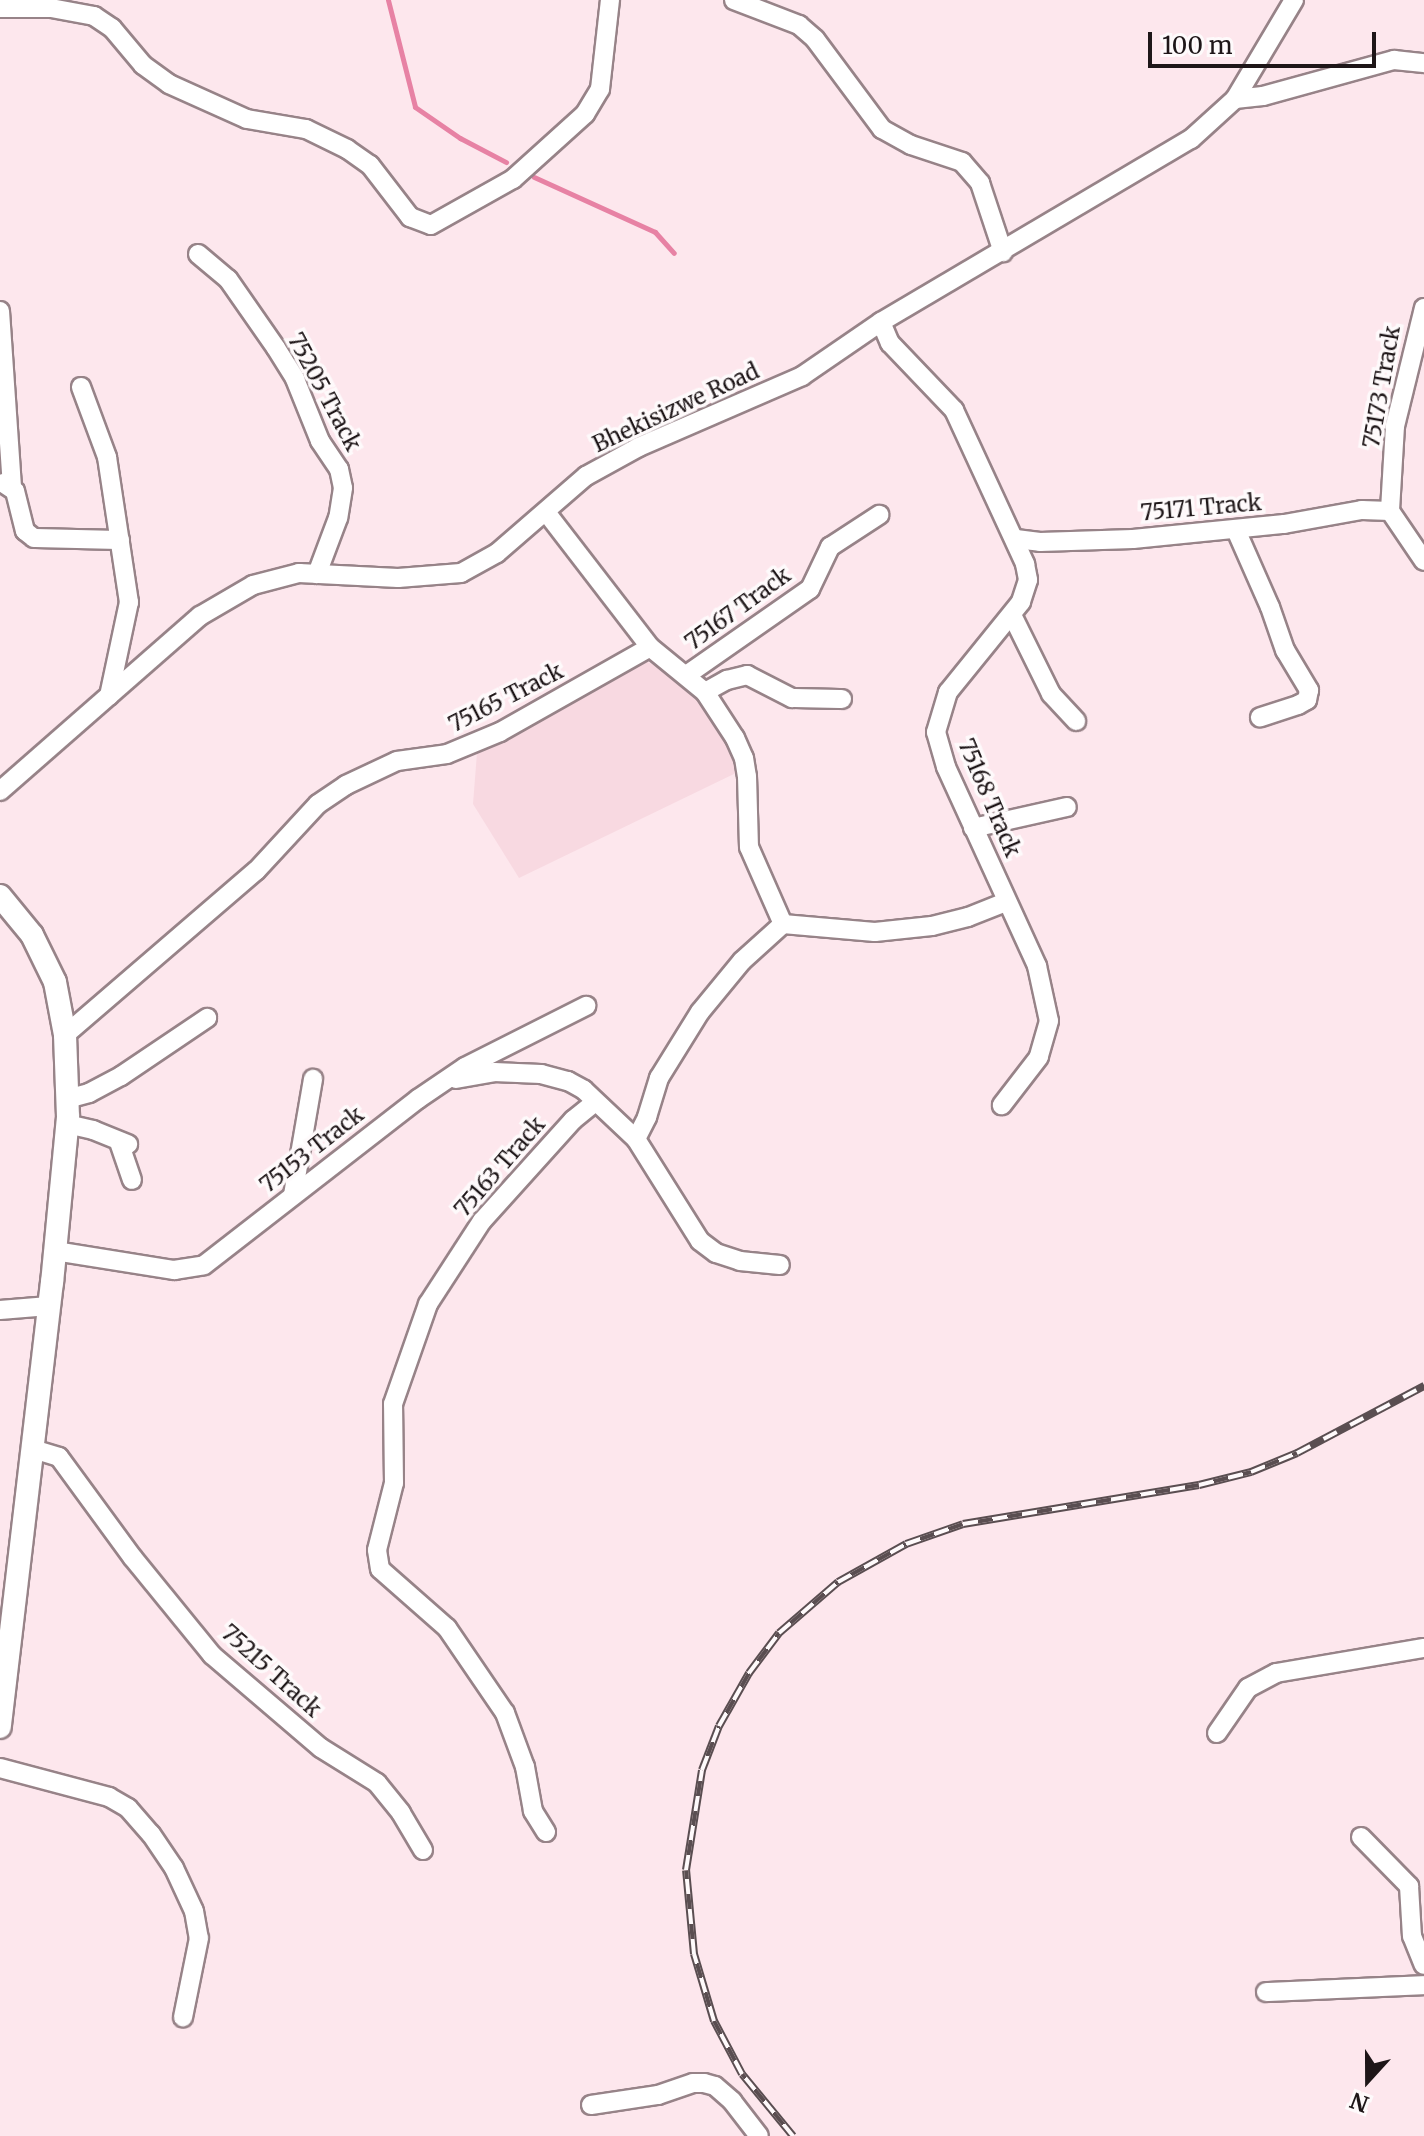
<!DOCTYPE html>
<html>
<head>
<meta charset="utf-8">
<style>
	body { margin:0 }
	#map { position:relative; width:1424px; height:2136px; overflow:hidden; background:#fde7ed; font-family:Merriweather,serif }
	div>[style] { position:absolute }
	.built>* { inset:0; background:#f8d9e1 }
	.stream>* { height:5px; margin:-2.5px; padding:0 2.5px; transform-origin:2.5px; border-radius:2.5px; background:#e782a4 }
	.roads { filter:drop-shadow(2px 0 #978388) drop-shadow(-2px 0 #978388) drop-shadow(0 2px #978388) drop-shadow(0 -2px #978388) }
	.minor>* { height:18px; margin:-9px; padding:0 9px; transform-origin:9px; border-radius:9px; background:#fff }
	.tertiary>* { height:22px; margin:-11px; padding:0 11px; transform-origin:11px; border-radius:11px; background:#fff }
	.rail>* { height:8px; margin-top:-4px; transform-origin:0; background:repeating-linear-gradient(90deg,#fefafb 0 15px,#5a4e51 0 30px); box-sizing:border-box; border-block:2px solid #5a4e51 }
	span { translate:-50% -50%; white-space:nowrap; text-align:center; line-height:1.15; -webkit-text-stroke:7px #fefafb; paint-order:stroke }
	.street-label { font-size:22px; color:#1e1618 }
	.north { position:absolute; left:1328px; top:2040px; width:80px; height:80px; -webkit-text-stroke:6px #fefafb; paint-order:stroke; rotate:201deg; font-size:22px; font-weight:700; line-height:32px; text-align:center; color:#1e1618 }
	.north::after { content:''; display:block; margin:auto; width:28px; height:36px; background:#1e1618; clip-path:polygon(50% 0,100% 100%,50% 72%,0 100%) }
	.scale { position:absolute; left:1148px; top:32px; width:228px; height:36px; box-sizing:border-box; border:4px solid #1e1618; border-top:0; padding-left:10px; font-size:24px; line-height:28px; white-space:nowrap; color:#1e1618; -webkit-text-stroke:6px #fefafb; paint-order:stroke }
</style>
</head>
<body>
<div id="map">
	<div class="built">
		<i style="clip-path:polygon(637px 658px,680px 675px,697px 687px,730px 742px,738px 772px,519px 878px,473px 804px,477px 753px)"></i>
	</div>
	<div class="stream">
		<i style="left:388px;top:0;width:110px;rotate:75.8deg"></i>
		<i style="left:415px;top:107px;width:55px;rotate:34.6deg"></i>
		<i style="left:460px;top:138px;width:52px;rotate:27.6deg"></i>
		<i style="left:534px;top:177px;width:133px;rotate:24.4deg"></i>
		<i style="left:655px;top:232px;width:28px;rotate:48deg"></i>
	</div>
	<div class="roads">
		<div class="minor">
			<i style="left:734px;top:0;width:70px;rotate:21deg"></i>
			<i style="left:799px;top:25px;width:21px;rotate:41deg"></i>
			<i style="left:815px;top:39px;width:112px;rotate:53.3deg"></i>
			<i style="left:882px;top:129px;width:33px;rotate:29deg"></i>
			<i style="left:911px;top:145px;width:54px;rotate:18.4deg"></i>
			<i style="left:962px;top:162px;width:28px;rotate:49deg"></i>
			<i style="left:980px;top:183px;width:73px;rotate:71.6deg"></i>
			<i style="left:0;top:8px;width:51px"></i>
			<i style="left:51px;top:8px;width:44px;rotate:10.5deg"></i>
			<i style="left:94px;top:16px;width:22px;rotate:34deg"></i>
			<i style="left:112px;top:28px;width:48px;rotate:50deg"></i>
			<i style="left:143px;top:65px;width:32px;rotate:36deg"></i>
			<i style="left:169px;top:84px;width:85px;rotate:24.2deg"></i>
			<i style="left:247px;top:119px;width:60px;rotate:9.6deg"></i>
			<i style="left:306px;top:129px;width:46px;rotate:26deg"></i>
			<i style="left:347px;top:149px;width:28px;rotate:35deg"></i>
			<i style="left:370px;top:165px;width:66px;rotate:52.4deg"></i>
			<i style="left:410px;top:217px;width:22px;rotate:21deg"></i>
			<i style="left:431px;top:225px;width:94px;rotate:-29.3deg"></i>
			<i style="left:513px;top:179px;width:97px;rotate:-42.1deg"></i>
			<i style="left:585px;top:114px;width:29px;rotate:-59deg"></i>
			<i style="left:600px;top:89px;width:90px;rotate:-83.6deg"></i>
			<i style="left:1235px;top:99px;width:28px;rotate:-6deg"></i>
			<i style="left:1263px;top:96px;width:136px;rotate:-15.4deg"></i>
			<i style="left:1394px;top:60px;width:30px;rotate:6deg"></i>
			<i style="left:198px;top:254px;width:39px;rotate:40deg"></i>
			<i style="left:228px;top:279px;width:84px;rotate:55.2deg"></i>
			<i style="left:276px;top:348px;width:36px;rotate:58deg"></i>
			<i style="left:295px;top:379px;width:67px;rotate:68deg"></i>
			<i style="left:320px;top:441px;width:34px;rotate:56deg"></i>
			<i style="left:339px;top:469px;width:19px;rotate:78deg"></i>
			<i style="left:343px;top:488px;width:30px;rotate:99deg"></i>
			<i style="left:338px;top:518px;width:60px;rotate:110.6deg"></i>
			<i style="left:1424px;top:308px;width:122px;rotate:103.8deg"></i>
			<i style="left:1395px;top:426px;width:85px;rotate:93.4deg"></i>
			<i style="left:1390px;top:511px;width:60px;rotate:55.8deg"></i>
			<i style="left:0;top:311px;width:176px;rotate:86.1deg"></i>
			<i style="left:881px;top:322px;width:23px;rotate:67deg"></i>
			<i style="left:890px;top:343px;width:93px;rotate:46.3deg"></i>
			<i style="left:954px;top:410px;width:170px;rotate:65.2deg"></i>
			<i style="left:1025px;top:564px;width:16px;rotate:79deg"></i>
			<i style="left:1028px;top:580px;width:23px;rotate:108deg"></i>
			<i style="left:1021px;top:602px;width:116px;rotate:129deg"></i>
			<i style="left:948px;top:692px;width:42px;rotate:106.7deg"></i>
			<i style="left:936px;top:732px;width:36px;rotate:74deg"></i>
			<i style="left:946px;top:767px;width:219px;rotate:65.4deg"></i>
			<i style="left:1037px;top:966px;width:56px;rotate:77.7deg"></i>
			<i style="left:1049px;top:1021px;width:37px;rotate:106deg"></i>
			<i style="left:1039px;top:1057px;width:61px;rotate:127.6deg"></i>
			<i style="left:81px;top:387px;width:75px;rotate:69.6deg"></i>
			<i style="left:107px;top:457px;width:147px;rotate:81.4deg"></i>
			<i style="left:129px;top:602px;width:96px;rotate:102deg"></i>
			<i style="left:3px;top:483px;width:14px;rotate:34deg"></i>
			<i style="left:15px;top:491px;width:41px;rotate:76deg"></i>
			<i style="left:25px;top:531px;width:11px;rotate:38deg"></i>
			<i style="left:34px;top:538px;width:86px;rotate:1.3deg"></i>
			<i style="left:546px;top:512px;width:170px;rotate:52.4deg"></i>
			<i style="left:650px;top:647px;width:71px;rotate:39.3deg"></i>
			<i style="left:705px;top:692px;width:55px;rotate:56.9deg"></i>
			<i style="left:735px;top:738px;width:22px;rotate:66deg"></i>
			<i style="left:744px;top:758px;width:18px;rotate:81deg"></i>
			<i style="left:747px;top:776px;width:71px;rotate:88.4deg"></i>
			<i style="left:749px;top:847px;width:84px;rotate:66.2deg"></i>
			<i style="left:1236px;top:530px;width:84px;rotate:66.2deg"></i>
			<i style="left:1270px;top:607px;width:46px;rotate:70.8deg"></i>
			<i style="left:1285px;top:650px;width:47px;rotate:59deg"></i>
			<i style="left:1309px;top:690px;width:10px;rotate:101deg"></i>
			<i style="left:1307px;top:700px;width:10px;rotate:151deg"></i>
			<i style="left:1298px;top:705px;width:40px;rotate:162deg"></i>
			<i style="left:1016px;top:539px;width:24px;rotate:7deg"></i>
			<i style="left:1040px;top:542px;width:93px;rotate:-1.8deg"></i>
			<i style="left:1133px;top:539px;width:152px;rotate:-5.7deg"></i>
			<i style="left:1284px;top:524px;width:79px;rotate:-10.2deg"></i>
			<i style="left:1362px;top:510px;width:28px;rotate:2deg"></i>
			<i style="left:1013px;top:617px;width:86px;rotate:63.7deg"></i>
			<i style="left:1051px;top:694px;width:37px;rotate:47deg"></i>
			<i style="left:688px;top:674px;width:149px;rotate:-34.9deg"></i>
			<i style="left:810px;top:589px;width:47px;rotate:-64.5deg"></i>
			<i style="left:830px;top:547px;width:59px;rotate:-33.1deg"></i>
			<i style="left:705px;top:692px;width:25px;rotate:-29deg"></i>
			<i style="left:727px;top:680px;width:21px;rotate:-14deg"></i>
			<i style="left:747px;top:675px;width:51px;rotate:27.1deg"></i>
			<i style="left:792px;top:698px;width:50px;rotate:1.1deg"></i>
			<i style="left:0;top:791px;width:266px;rotate:-41.2deg"></i>
			<i style="left:200px;top:616px;width:61px;rotate:-30.3deg"></i>
			<i style="left:253px;top:585px;width:48px;rotate:-14.6deg"></i>
			<i style="left:299px;top:573px;width:99px;rotate:2.9deg"></i>
			<i style="left:398px;top:578px;width:63px;rotate:-4.5deg"></i>
			<i style="left:461px;top:573px;width:41px;rotate:-29.1deg"></i>
			<i style="left:497px;top:553px;width:118px;rotate:-40.9deg"></i>
			<i style="left:586px;top:476px;width:60px;rotate:-28.7deg"></i>
			<i style="left:639px;top:447px;width:178px;rotate:-23.5deg"></i>
			<i style="left:802px;top:376px;width:96px;rotate:-34.4deg"></i>
			<i style="left:881px;top:322px;width:360px;rotate:-30.6deg"></i>
			<i style="left:1191px;top:139px;width:59px;rotate:-42.3deg"></i>
			<i style="left:1235px;top:99px;width:115px;rotate:-59.2deg"></i>
			<i style="left:973px;top:828px;width:96px;rotate:-12.6deg"></i>
			<i style="left:65px;top:1035px;width:252px;rotate:-40.7deg"></i>
			<i style="left:256px;top:871px;width:91px;rotate:-47.2deg"></i>
			<i style="left:318px;top:804px;width:34px;rotate:-34deg"></i>
			<i style="left:346px;top:785px;width:56px;rotate:-25.2deg"></i>
			<i style="left:397px;top:761px;width:50px;rotate:-8deg"></i>
			<i style="left:447px;top:754px;width:57px;rotate:-22.5deg"></i>
			<i style="left:500px;top:732px;width:172px;rotate:-29.5deg"></i>
			<i style="left:456px;top:1079px;width:39px;rotate:-10deg"></i>
			<i style="left:494px;top:1072px;width:47px;rotate:2.4deg"></i>
			<i style="left:541px;top:1074px;width:28px;rotate:15deg"></i>
			<i style="left:568px;top:1081px;width:18px;rotate:29deg"></i>
			<i style="left:584px;top:1090px;width:71px;rotate:43.3deg"></i>
			<i style="left:636px;top:1139px;width:120px;rotate:57.9deg"></i>
			<i style="left:700px;top:1241px;width:20px;rotate:37deg"></i>
			<i style="left:716px;top:1253px;width:25px;rotate:18deg"></i>
			<i style="left:740px;top:1261px;width:40px;rotate:5.7deg"></i>
			<i style="left:67px;top:1099px;width:23px;rotate:-15deg"></i>
			<i style="left:89px;top:1093px;width:36px;rotate:-28deg"></i>
			<i style="left:121px;top:1076px;width:104px;rotate:-34deg"></i>
			<i style="left:67px;top:1124px;width:27px;rotate:13deg"></i>
			<i style="left:93px;top:1130px;width:38px;rotate:22deg"></i>
			<i style="left:636px;top:1139px;width:25px;rotate:-63deg"></i>
			<i style="left:647px;top:1117px;width:41px;rotate:-72.9deg"></i>
			<i style="left:659px;top:1078px;width:78px;rotate:-58.2deg"></i>
			<i style="left:700px;top:1012px;width:66px;rotate:-50.5deg"></i>
			<i style="left:742px;top:961px;width:55px;rotate:-42.1deg"></i>
			<i style="left:783px;top:924px;width:92px;rotate:5deg"></i>
			<i style="left:875px;top:932px;width:57px;rotate:-6deg"></i>
			<i style="left:932px;top:926px;width:37px;rotate:-14deg"></i>
			<i style="left:968px;top:917px;width:41px;rotate:-21.5deg"></i>
			<i style="left:119px;top:1142px;width:40px;rotate:71.1deg"></i>
			<i style="left:293px;top:1195px;width:118px;rotate:-80.2deg"></i>
			<i style="left:55px;top:1251px;width:121px;rotate:9.1deg"></i>
			<i style="left:174px;top:1270px;width:30px;rotate:-9deg"></i>
			<i style="left:204px;top:1265px;width:271px;rotate:-37.8deg"></i>
			<i style="left:418px;top:1099px;width:57px;rotate:-34.2deg"></i>
			<i style="left:465px;top:1067px;width:136px;rotate:-26.8deg"></i>
			<i style="left:0;top:1310px;width:49px;rotate:-4.7deg"></i>
			<i style="left:33px;top:1449px;width:27px;rotate:17deg"></i>
			<i style="left:59px;top:1457px;width:125px;rotate:53.8deg"></i>
			<i style="left:133px;top:1558px;width:125px;rotate:50.8deg"></i>
			<i style="left:212px;top:1655px;width:143px;rotate:40.5deg"></i>
			<i style="left:321px;top:1748px;width:66px;rotate:32deg"></i>
			<i style="left:377px;top:1783px;width:38px;rotate:51deg"></i>
			<i style="left:401px;top:1813px;width:43px;rotate:59.3deg"></i>
			<i style="left:1217px;top:1733px;width:55px;rotate:-55.4deg"></i>
			<i style="left:1248px;top:1688px;width:32px;rotate:-28deg"></i>
			<i style="left:1276px;top:1673px;width:150px;rotate:-9.6deg"></i>
			<i style="left:0;top:1768px;width:113px;rotate:14.9deg"></i>
			<i style="left:109px;top:1797px;width:22px;rotate:30deg"></i>
			<i style="left:128px;top:1808px;width:35px;rotate:49deg"></i>
			<i style="left:151px;top:1834px;width:41px;rotate:55.9deg"></i>
			<i style="left:174px;top:1868px;width:47px;rotate:65.1deg"></i>
			<i style="left:194px;top:1911px;width:27px;rotate:80deg"></i>
			<i style="left:199px;top:1938px;width:81px;rotate:101.4deg"></i>
			<i style="left:546px;top:1832px;width:25px;rotate:-122deg"></i>
			<i style="left:533px;top:1811px;width:45px;rotate:-100.3deg"></i>
			<i style="left:525px;top:1767px;width:58px;rotate:-110.3deg"></i>
			<i style="left:505px;top:1713px;width:103px;rotate:-124.3deg"></i>
			<i style="left:447px;top:1628px;width:89px;rotate:-138.6deg"></i>
			<i style="left:380px;top:1569px;width:19px;rotate:-99deg"></i>
			<i style="left:377px;top:1550px;width:69px;rotate:-75.8deg"></i>
			<i style="left:394px;top:1483px;width:79px;rotate:-90.7deg"></i>
			<i style="left:393px;top:1404px;width:106px;rotate:-70.7deg"></i>
			<i style="left:428px;top:1304px;width:99px;rotate:-57deg"></i>
			<i style="left:482px;top:1221px;width:136px;rotate:-48deg"></i>
			<i style="left:573px;top:1120px;width:28px;rotate:-39deg"></i>
			<i style="left:1361px;top:1837px;width:69px;rotate:45.6deg"></i>
			<i style="left:1409px;top:1886px;width:50px;rotate:86.6deg"></i>
			<i style="left:1412px;top:1936px;width:31px;rotate:68deg"></i>
			<i style="left:1266px;top:1992px;width:158px;rotate:-2.5deg"></i>
			<i style="left:591px;top:2105px;width:68px;rotate:-8.5deg"></i>
			<i style="left:658px;top:2095px;width:37px;rotate:-19deg"></i>
			<i style="left:693px;top:2083px;width:11px"></i>
			<i style="left:704px;top:2083px;width:11px;rotate:15deg"></i>
			<i style="left:715px;top:2086px;width:23px;rotate:41deg"></i>
			<i style="left:732px;top:2101px;width:44px;rotate:52.4deg"></i>
		</div>
		<div class="tertiary">
			<i style="left:0;top:896px;width:50px;rotate:50.6deg"></i>
			<i style="left:32px;top:935px;width:52px;rotate:63.9deg"></i>
			<i style="left:55px;top:982px;width:54px;rotate:79.3deg"></i>
			<i style="left:65px;top:1035px;width:82px;rotate:87.9deg"></i>
			<i style="left:68px;top:1117px;width:166px;rotate:95.5deg"></i>
			<i style="left:52px;top:1282px;width:448px;rotate:96.7deg"></i>
		</div>
	</div>
	<div class="rail">
		<i style="left:793px;top:2136px;width:80px;rotate:-129.4deg"></i>
		<i style="left:742px;top:2074px;width:60px;rotate:-117.8deg"></i>
		<i style="left:714px;top:2021px;width:70px;rotate:-106.6deg"></i>
		<i style="left:694px;top:1954px;width:84px;rotate:-95.4deg"></i>
		<i style="left:686px;top:1870px;width:101px;rotate:-80.9deg"></i>
		<i style="left:702px;top:1770px;width:47px;rotate:-68.9deg"></i>
		<i style="left:719px;top:1726px;width:61px;rotate:-60.5deg"></i>
		<i style="left:749px;top:1673px;width:50px;rotate:-53.1deg"></i>
		<i style="left:779px;top:1633px;width:78px;rotate:-40.8deg"></i>
		<i style="left:838px;top:1582px;width:78px;rotate:-29.2deg"></i>
		<i style="left:906px;top:1544px;width:60px;rotate:-19.3deg"></i>
		<i style="left:963px;top:1524px;width:239px;rotate:-9.4deg"></i>
		<i style="left:1199px;top:1485px;width:54px;rotate:-14deg"></i>
		<i style="left:1251px;top:1472px;width:50px;rotate:-22.4deg"></i>
		<i style="left:1297px;top:1453px;width:144px;rotate:-27.8deg"></i>
	</div>
	<div class="street-label">
		<span style="left:1382px;top:387px;rotate:-80deg">75173 Track</span>
		<span style="left:324px;top:392px;rotate:62deg">75205 Track</span>
		<span style="left:676px;top:408px;rotate:-25deg">Bhekisizwe Road</span>
		<span style="left:1201px;top:508px;rotate:-5deg">75171 Track</span>
		<span style="left:738px;top:609px;rotate:-36deg">75167 Track</span>
		<span style="left:506px;top:698px;rotate:-27deg">75165 Track</span>
		<span style="left:989px;top:798px;rotate:67deg">75168 Track</span>
		<span style="left:312px;top:1150px;rotate:-38deg">75153 Track</span>
		<span style="left:500px;top:1167px;rotate:-49deg">75163 Track</span>
		<span style="left:271px;top:1671px;rotate:42deg">75215 Track</span>
	</div>
	<div class="north">N</div>
	<div class="scale">100 m</div>
</div>
</body>
</html>
